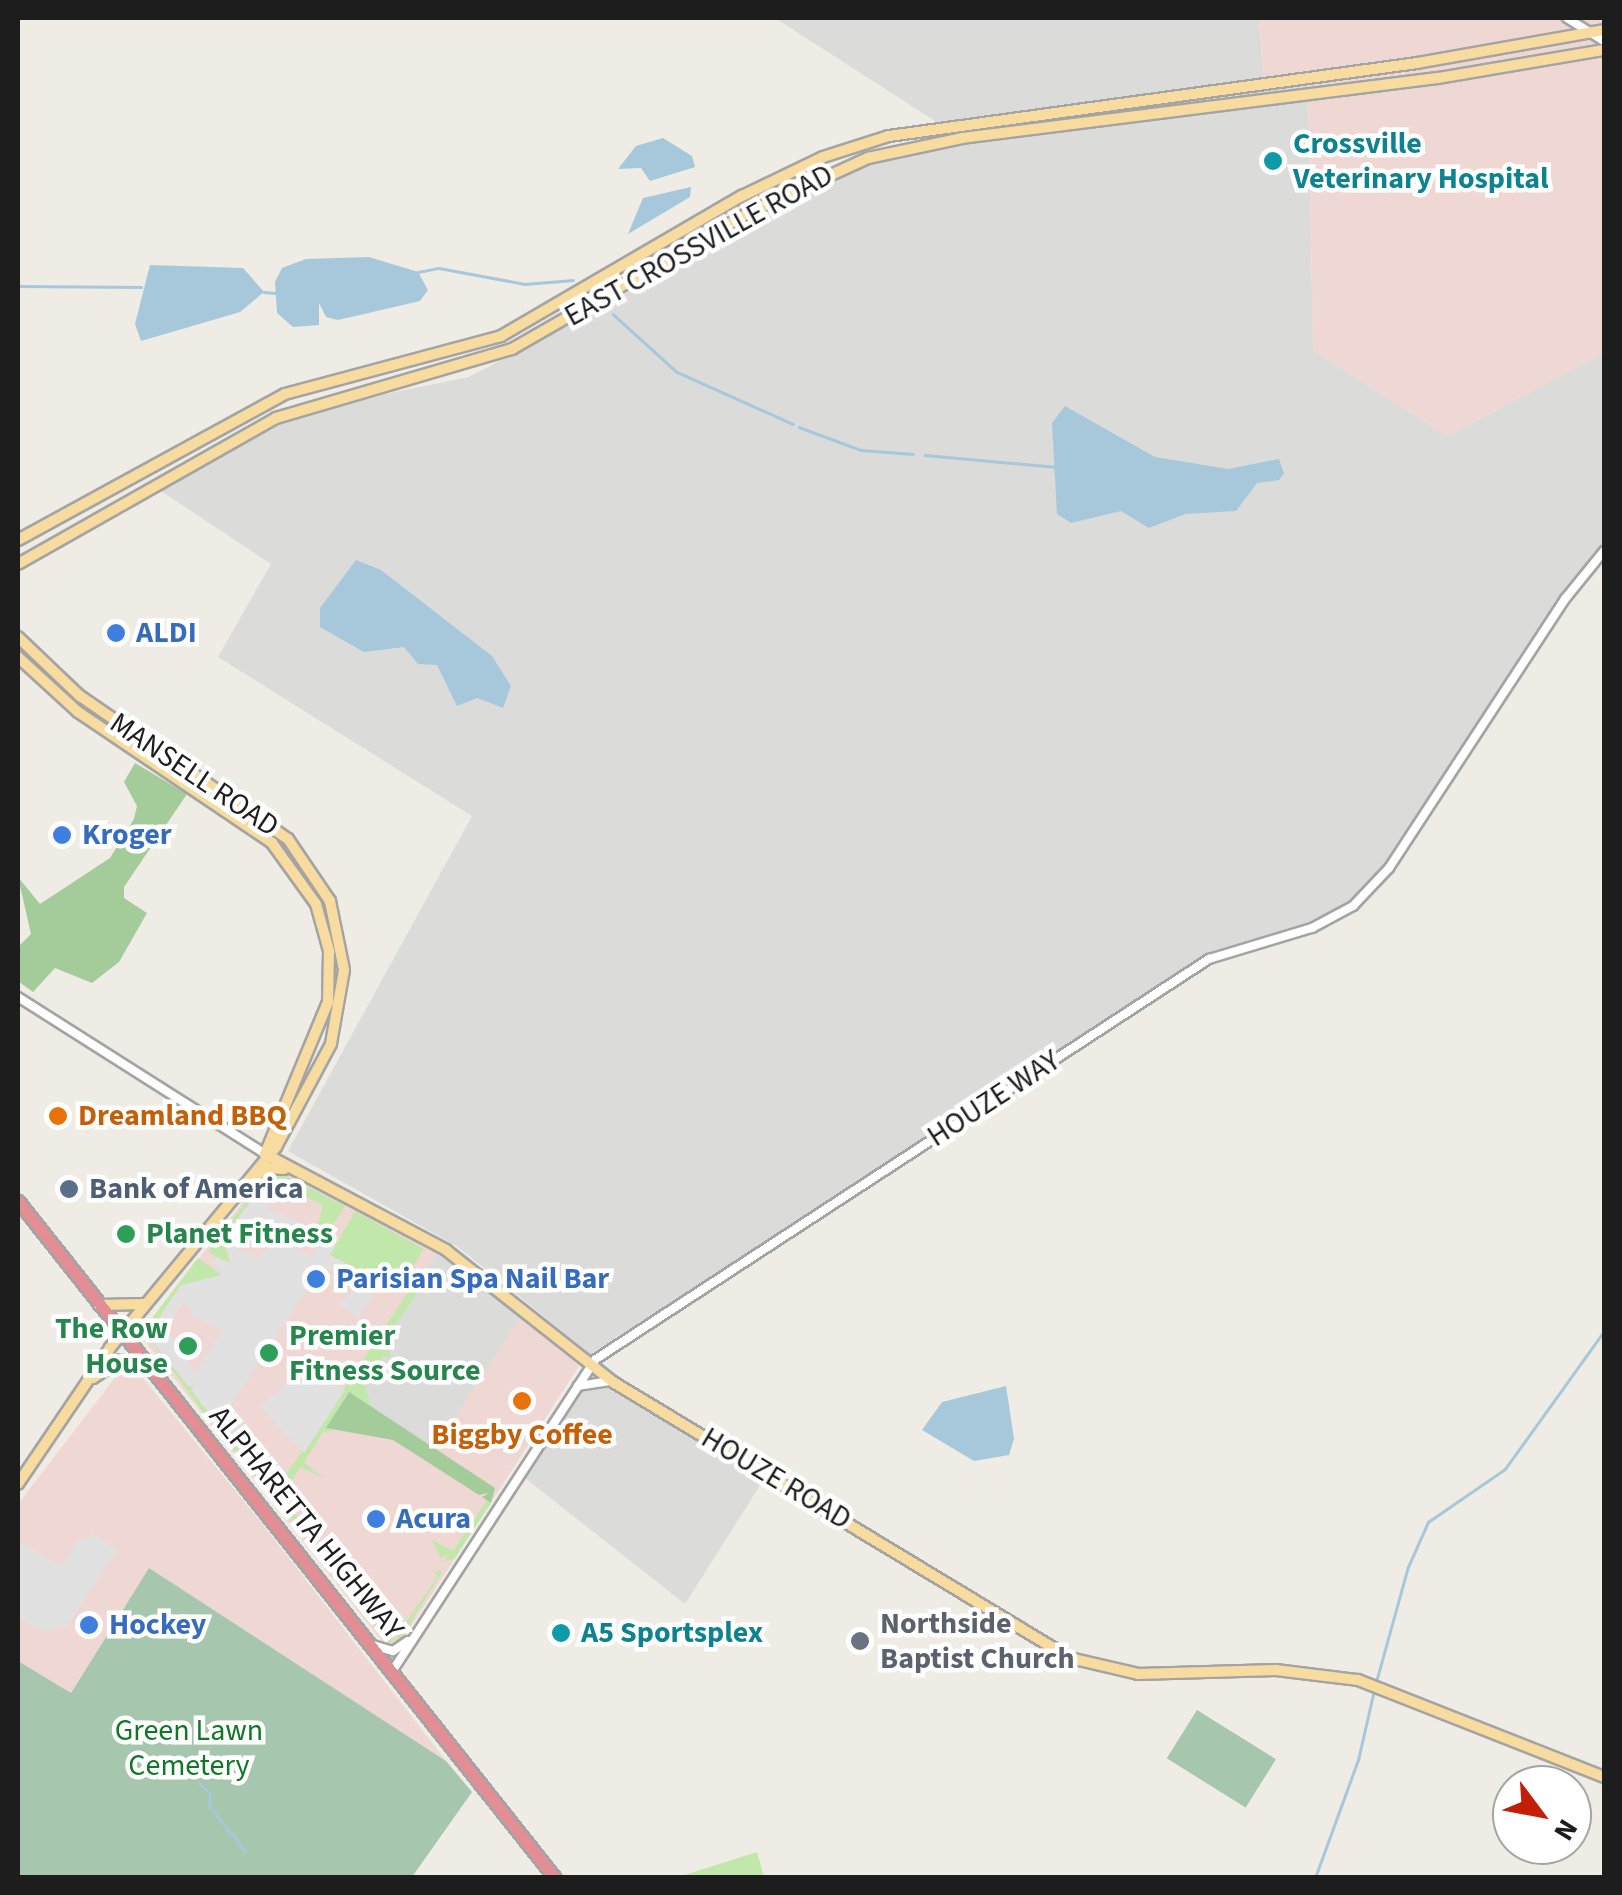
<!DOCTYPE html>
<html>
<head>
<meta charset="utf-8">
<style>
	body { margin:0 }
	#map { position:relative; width:1622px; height:1895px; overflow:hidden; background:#eeece4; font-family:"Source Sans 3",sans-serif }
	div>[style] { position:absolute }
	.residential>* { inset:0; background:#dbdbda }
	.commercial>* { inset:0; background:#efd8d3 }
	.grass>* { inset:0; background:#c1e7ab }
	.forest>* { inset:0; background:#a3cc9a }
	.cemetery>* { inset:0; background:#a6c6ae; transform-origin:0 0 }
	.parking>* { inset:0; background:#e1e1e1 }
	.water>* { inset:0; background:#a6c8da }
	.stream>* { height:2.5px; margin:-1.25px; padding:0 1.25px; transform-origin:1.25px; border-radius:1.25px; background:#a6c8da }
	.roads { filter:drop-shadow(2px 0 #a4a4a4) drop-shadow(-2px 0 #a4a4a4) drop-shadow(0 2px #a4a4a4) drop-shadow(0 -2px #a4a4a4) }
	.minor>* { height:8px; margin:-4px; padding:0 4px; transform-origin:4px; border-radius:4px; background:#fff }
	.major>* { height:10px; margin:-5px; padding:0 5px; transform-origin:5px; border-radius:5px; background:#f8dc9f }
	.highway>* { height:11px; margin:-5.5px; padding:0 5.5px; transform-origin:5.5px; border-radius:5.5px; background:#e38e94 }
	.dots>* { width:28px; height:28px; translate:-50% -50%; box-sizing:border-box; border:5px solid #fff; border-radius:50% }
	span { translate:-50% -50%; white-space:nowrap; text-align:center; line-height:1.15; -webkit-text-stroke:9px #fff; paint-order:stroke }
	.culture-label { font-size:30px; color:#0d838f; font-weight:700 }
	.left { translate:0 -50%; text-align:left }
	.street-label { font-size:30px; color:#1d1d1d }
	.shop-label { font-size:30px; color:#366cbe; font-weight:700 }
	.food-label { font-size:30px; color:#c56008; font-weight:700 }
	.service-label { font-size:30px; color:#4e5e75; font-weight:700 }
	.leisure-label { font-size:30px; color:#27864d; font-weight:700 }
	.right { translate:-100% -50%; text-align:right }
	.worship-label { font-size:30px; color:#5b616d; font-weight:700 }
	.park-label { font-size:30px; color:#107725 }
	.frame { position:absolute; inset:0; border:20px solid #1d1d1d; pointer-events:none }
	.north { position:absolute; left:1492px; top:1765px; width:100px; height:100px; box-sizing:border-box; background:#fff; border:2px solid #a5a5a5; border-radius:50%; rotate:122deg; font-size:28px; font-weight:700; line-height:40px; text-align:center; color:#1d1d1d }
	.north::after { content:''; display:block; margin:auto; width:35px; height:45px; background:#c31e08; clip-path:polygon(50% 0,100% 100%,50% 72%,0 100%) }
</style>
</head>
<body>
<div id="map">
	<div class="residential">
		<i style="clip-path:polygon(775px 18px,1259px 18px,1264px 84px,1308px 80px,1313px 350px,1447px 436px,1604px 353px,1604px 551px,1365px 896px,1300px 932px,1209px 959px,590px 1354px,458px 1247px,288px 1151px,472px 816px,218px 657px,271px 564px,161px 491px,283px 423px,327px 406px,469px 377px,613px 301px,671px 255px,829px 173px,960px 137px)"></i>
		<i style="clip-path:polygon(437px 1253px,499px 1294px,521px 1317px,433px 1451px,344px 1395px)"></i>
		<i style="clip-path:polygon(600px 1384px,764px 1479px,685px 1604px,525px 1478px,582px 1391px)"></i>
	</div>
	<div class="commercial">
		<i style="clip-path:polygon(1259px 18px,1604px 18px,1604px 353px,1447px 436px,1313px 350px,1308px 81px,1264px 85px)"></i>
		<i style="clip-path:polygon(280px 1171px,437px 1253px,344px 1394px,432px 1451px,521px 1317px,579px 1366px,397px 1648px,385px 1645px,140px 1335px,262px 1177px)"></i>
		<i style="clip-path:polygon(124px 1366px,137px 1371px,261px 1522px,446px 1761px,149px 1568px,70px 1694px,18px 1661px,18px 1504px)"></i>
	</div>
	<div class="grass">
		<i style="clip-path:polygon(278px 1172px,345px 1206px,327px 1234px,322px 1237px,317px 1229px,323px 1205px,275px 1183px,265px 1185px,243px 1211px,225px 1243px,230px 1264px,208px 1252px,263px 1178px)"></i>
		<i style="clip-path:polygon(355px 1211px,424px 1249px,398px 1290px,331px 1256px,327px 1260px)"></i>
		<i style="clip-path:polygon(198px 1258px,222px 1275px,181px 1285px,151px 1331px,214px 1410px,208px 1419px,143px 1330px)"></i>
		<i style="clip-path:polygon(417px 1279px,415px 1297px,388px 1335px,390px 1357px,383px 1356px,365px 1385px,372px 1411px,348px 1392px,327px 1428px,334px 1431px,323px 1432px,304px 1462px,323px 1478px,300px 1467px,286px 1490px,290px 1496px,282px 1496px,320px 1546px,326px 1545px,326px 1554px,329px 1548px,325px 1556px,271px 1497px)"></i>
		<i style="clip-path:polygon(223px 1420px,221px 1426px,267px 1481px,264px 1486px,216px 1429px)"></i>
		<i style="clip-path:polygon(487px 1500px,491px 1503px,454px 1559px,444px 1561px,450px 1554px,441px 1558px,432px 1540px,453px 1551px)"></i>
		<i style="clip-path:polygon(335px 1561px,394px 1640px,437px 1577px,434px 1571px,440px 1572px,435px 1568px,442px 1572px,402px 1637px,388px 1643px,336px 1573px)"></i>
		<i style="clip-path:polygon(757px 1852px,764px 1877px,678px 1877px)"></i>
	</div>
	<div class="forest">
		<i style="clip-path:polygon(135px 763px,187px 794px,124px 887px,124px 898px,147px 913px,119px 962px,92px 983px,55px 968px,33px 992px,18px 981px,18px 947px,31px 934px,18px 877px,40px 904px,110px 858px,134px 819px,137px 806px,124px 782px)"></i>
		<i style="clip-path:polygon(349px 1392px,495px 1488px,491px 1503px,482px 1497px,489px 1493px,479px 1495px,393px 1440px,326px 1428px)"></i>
	</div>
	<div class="cemetery">
		<i style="clip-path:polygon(149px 1568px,446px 1761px,472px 1792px,412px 1877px,18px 1877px,18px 1661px,71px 1693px)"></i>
		<i style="left:1197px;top:1710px;width:93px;height:57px;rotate:32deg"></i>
	</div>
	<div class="parking">
		<i style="clip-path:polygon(evenodd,274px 1182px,283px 1192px,265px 1208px,320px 1230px,335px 1246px,226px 1413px,231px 1410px,278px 1468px,266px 1482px,220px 1426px,223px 1420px,208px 1412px,191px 1390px,194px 1385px,189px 1387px,147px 1335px,181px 1285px,222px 1275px,213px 1265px,217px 1258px,231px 1263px,225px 1243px,232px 1226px,265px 1184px,274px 1182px,258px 1214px,314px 1248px,318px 1244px,312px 1258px,278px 1237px,256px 1262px,259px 1257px,238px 1251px,242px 1234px,258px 1214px,274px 1182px,183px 1303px,193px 1310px,191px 1316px,223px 1330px,195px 1373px,169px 1332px,162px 1332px,183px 1303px)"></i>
		<i style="clip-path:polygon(330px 1255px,380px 1283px,359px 1318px,340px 1305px,357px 1287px,323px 1266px)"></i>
		<i style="clip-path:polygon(301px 1362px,345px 1390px,304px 1453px,260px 1406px,286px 1385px)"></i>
		<i style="clip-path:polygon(91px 1533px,117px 1550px,68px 1625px,46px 1632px,18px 1619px,20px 1542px,61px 1566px,81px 1536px,87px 1540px)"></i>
	</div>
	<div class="water">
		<i style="clip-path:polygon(663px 138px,692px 156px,695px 167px,650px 181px,641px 168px,618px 169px,636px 146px)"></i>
		<i style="clip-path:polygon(691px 187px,690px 197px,628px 234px,643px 198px)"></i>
		<i style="clip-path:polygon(369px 257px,418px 272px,428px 290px,420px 301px,338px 320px,326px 317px,319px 303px,319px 325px,293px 327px,277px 313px,275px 282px,282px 268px,306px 259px)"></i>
		<i style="clip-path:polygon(150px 265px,243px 268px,264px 292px,240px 312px,141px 341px,135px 324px)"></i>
		<i style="clip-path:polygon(1065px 406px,1155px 457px,1228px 469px,1279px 459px,1284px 473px,1279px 480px,1257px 483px,1236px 511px,1185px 514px,1149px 528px,1121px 511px,1071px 523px,1057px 514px,1052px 423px)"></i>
		<i style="clip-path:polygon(356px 560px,381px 570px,492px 656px,511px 686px,503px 708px,477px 698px,457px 706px,437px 665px,418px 664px,404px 647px,364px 652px,320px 627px,320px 608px)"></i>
		<i style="clip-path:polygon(1006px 1386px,1014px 1439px,1009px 1455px,974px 1461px,922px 1430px,942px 1402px)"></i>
	</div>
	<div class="stream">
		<i style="left:418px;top:272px;width:21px;rotate:-11deg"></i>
		<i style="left:439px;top:268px;width:87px;rotate:10.5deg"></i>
		<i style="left:525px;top:284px;width:48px;rotate:-4.8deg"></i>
		<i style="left:18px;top:286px;width:123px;rotate:0.5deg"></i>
		<i style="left:264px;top:292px;width:11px;rotate:5deg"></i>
		<i style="left:613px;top:314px;width:86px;rotate:42.2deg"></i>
		<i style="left:677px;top:372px;width:127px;rotate:24.1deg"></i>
		<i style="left:799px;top:427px;width:66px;rotate:20.4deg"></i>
		<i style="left:861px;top:450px;width:52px;rotate:4.4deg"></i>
		<i style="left:925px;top:455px;width:133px;rotate:5.2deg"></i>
		<i style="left:1376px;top:1682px;width:119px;rotate:-74.5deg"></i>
		<i style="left:1408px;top:1567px;width:49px;rotate:-66deg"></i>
		<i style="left:1428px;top:1522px;width:93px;rotate:-34.5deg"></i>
		<i style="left:1505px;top:1469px;width:170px;rotate:-54.3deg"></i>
		<i style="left:199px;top:1783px;width:15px;rotate:42deg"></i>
		<i style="left:210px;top:1793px;width:14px;rotate:90deg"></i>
		<i style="left:213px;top:1810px;width:29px;rotate:52deg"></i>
		<i style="left:233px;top:1834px;width:22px;rotate:56deg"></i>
		<i style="left:1315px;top:1878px;width:126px;rotate:-70deg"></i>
		<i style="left:1358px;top:1760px;width:72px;rotate:-77.1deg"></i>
	</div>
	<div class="roads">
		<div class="minor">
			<i style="left:1567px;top:18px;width:44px;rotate:31.9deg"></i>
			<i style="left:18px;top:997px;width:293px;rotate:32.4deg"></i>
			<i style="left:578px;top:1386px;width:33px;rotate:-9deg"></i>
			<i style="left:373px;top:1645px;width:21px;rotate:17deg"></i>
			<i style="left:393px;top:1651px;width:18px;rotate:-34deg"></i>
			<i style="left:393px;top:1670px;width:371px;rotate:-56.9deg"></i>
			<i style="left:596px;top:1359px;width:732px;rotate:-33.13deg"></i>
			<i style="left:1209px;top:959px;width:108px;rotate:-16.8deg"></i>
			<i style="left:1312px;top:928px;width:47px;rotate:-28.2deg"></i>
			<i style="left:1353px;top:906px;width:52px;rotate:-46.5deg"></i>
			<i style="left:1389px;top:868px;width:321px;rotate:-56.8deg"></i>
			<i style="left:1565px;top:599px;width:62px;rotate:-50.9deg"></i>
		</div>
		<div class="major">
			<i style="left:18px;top:540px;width:304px;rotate:-28.7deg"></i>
			<i style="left:285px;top:394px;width:224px;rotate:-15deg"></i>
			<i style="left:501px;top:336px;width:279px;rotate:-30.2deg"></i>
			<i style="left:742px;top:196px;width:90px;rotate:-25.7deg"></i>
			<i style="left:823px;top:157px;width:69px;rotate:-17.7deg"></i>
			<i style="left:889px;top:136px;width:533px;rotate:-7.87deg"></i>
			<i style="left:1417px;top:63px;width:190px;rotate:-10deg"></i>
			<i style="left:18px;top:564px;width:296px;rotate:-29.5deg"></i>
			<i style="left:276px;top:418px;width:246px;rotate:-16.3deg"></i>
			<i style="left:512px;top:349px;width:275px;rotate:-29.9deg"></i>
			<i style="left:750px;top:212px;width:130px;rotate:-24.6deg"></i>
			<i style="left:868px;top:158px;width:96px;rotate:-12deg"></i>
			<i style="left:962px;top:138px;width:480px;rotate:-7.2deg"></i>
			<i style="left:1438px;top:78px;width:168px;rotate:-9.6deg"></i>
			<i style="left:18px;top:637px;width:86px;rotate:43.6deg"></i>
			<i style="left:80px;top:696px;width:252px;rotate:34.5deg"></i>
			<i style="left:288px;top:839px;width:75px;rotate:55.9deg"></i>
			<i style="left:330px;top:901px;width:70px;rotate:78.5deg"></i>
			<i style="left:344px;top:970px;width:75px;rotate:100deg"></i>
			<i style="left:331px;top:1044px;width:117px;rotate:118.1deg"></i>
			<i style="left:276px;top:1147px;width:261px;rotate:129.6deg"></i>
			<i style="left:110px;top:1348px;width:164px;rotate:124.1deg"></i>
			<i style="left:18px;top:657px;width:81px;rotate:42.5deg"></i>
			<i style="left:78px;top:712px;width:234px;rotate:34deg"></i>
			<i style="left:272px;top:843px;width:75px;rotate:54.2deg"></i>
			<i style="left:316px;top:904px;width:49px;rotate:74.5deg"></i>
			<i style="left:329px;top:951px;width:51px;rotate:91.1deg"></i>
			<i style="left:328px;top:1002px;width:165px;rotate:112.5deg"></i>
			<i style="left:265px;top:1154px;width:205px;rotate:27.9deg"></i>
			<i style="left:446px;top:1250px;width:213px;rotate:38.3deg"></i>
			<i style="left:613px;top:1382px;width:534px;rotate:31.13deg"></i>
			<i style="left:1070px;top:1658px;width:70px;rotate:13.2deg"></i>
			<i style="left:1138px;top:1674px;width:138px;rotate:-1.7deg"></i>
			<i style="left:1276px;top:1670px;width:83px;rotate:7deg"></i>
			<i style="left:1358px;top:1680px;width:264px;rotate:21.5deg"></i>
			<i style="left:250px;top:1179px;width:22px;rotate:-30deg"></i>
			<i style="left:269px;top:1168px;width:15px;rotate:4deg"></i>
			<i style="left:99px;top:1305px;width:44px;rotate:-1.3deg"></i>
			<i style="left:93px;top:1378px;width:32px;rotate:-34deg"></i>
			<i style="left:120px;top:1360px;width:31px;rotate:15deg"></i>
		</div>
		<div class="highway">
			<i style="left:18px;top:1201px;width:864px;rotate:51.58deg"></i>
		</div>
	</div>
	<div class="dots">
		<i style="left:1273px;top:161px;background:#0f9aa8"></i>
		<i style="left:116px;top:633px;background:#3f7fe0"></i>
		<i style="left:62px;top:835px;background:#3f7fe0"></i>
		<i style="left:58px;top:1116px;background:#e8710a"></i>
		<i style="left:69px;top:1189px;background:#5c6f8a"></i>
		<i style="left:126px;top:1234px;background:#2e9e5b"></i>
		<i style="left:316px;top:1279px;background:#3f7fe0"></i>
		<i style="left:188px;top:1346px;background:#2e9e5b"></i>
		<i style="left:269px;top:1353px;background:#2e9e5b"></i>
		<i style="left:522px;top:1401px;background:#e8710a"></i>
		<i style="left:376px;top:1519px;background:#3f7fe0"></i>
		<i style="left:89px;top:1625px;background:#3f7fe0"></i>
		<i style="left:561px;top:1633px;background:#0f9aa8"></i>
		<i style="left:860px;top:1641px;background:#6b7280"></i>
	</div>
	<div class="culture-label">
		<span class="left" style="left:1293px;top:161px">Crossville<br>Veterinary Hospital</span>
		<span class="left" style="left:581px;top:1633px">A5 Sportsplex</span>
	</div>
	<div class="street-label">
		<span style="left:699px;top:246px;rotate:-29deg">EAST CROSSVILLE ROAD</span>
		<span style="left:194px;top:775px;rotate:34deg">MANSELL ROAD</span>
		<span style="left:994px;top:1099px;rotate:-33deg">HOUZE WAY</span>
		<span style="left:776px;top:1479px;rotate:31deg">HOUZE ROAD</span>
		<span style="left:306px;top:1523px;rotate:51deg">ALPHARETTA HIGHWAY</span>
	</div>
	<div class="shop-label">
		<span class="left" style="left:136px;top:633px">ALDI</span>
		<span class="left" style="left:82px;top:835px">Kroger</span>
		<span class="left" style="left:336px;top:1279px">Parisian Spa Nail Bar</span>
		<span class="left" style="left:396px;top:1519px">Acura</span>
		<span class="left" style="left:109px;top:1625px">Hockey</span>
	</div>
	<div class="food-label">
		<span class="left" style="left:78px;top:1116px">Dreamland BBQ</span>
		<span style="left:522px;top:1435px">Biggby Coffee</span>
	</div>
	<div class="service-label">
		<span class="left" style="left:89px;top:1189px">Bank of America</span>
	</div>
	<div class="leisure-label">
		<span class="left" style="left:146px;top:1234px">Planet Fitness</span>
		<span class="right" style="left:168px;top:1346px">The Row<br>House</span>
		<span class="left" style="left:289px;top:1353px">Premier<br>Fitness Source</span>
	</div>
	<div class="worship-label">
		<span class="left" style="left:880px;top:1641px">Northside<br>Baptist Church</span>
	</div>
	<div class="park-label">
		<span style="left:189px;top:1748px">Green Lawn<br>Cemetery</span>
	</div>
	<div class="frame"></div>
	<div class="north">N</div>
</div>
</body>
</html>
